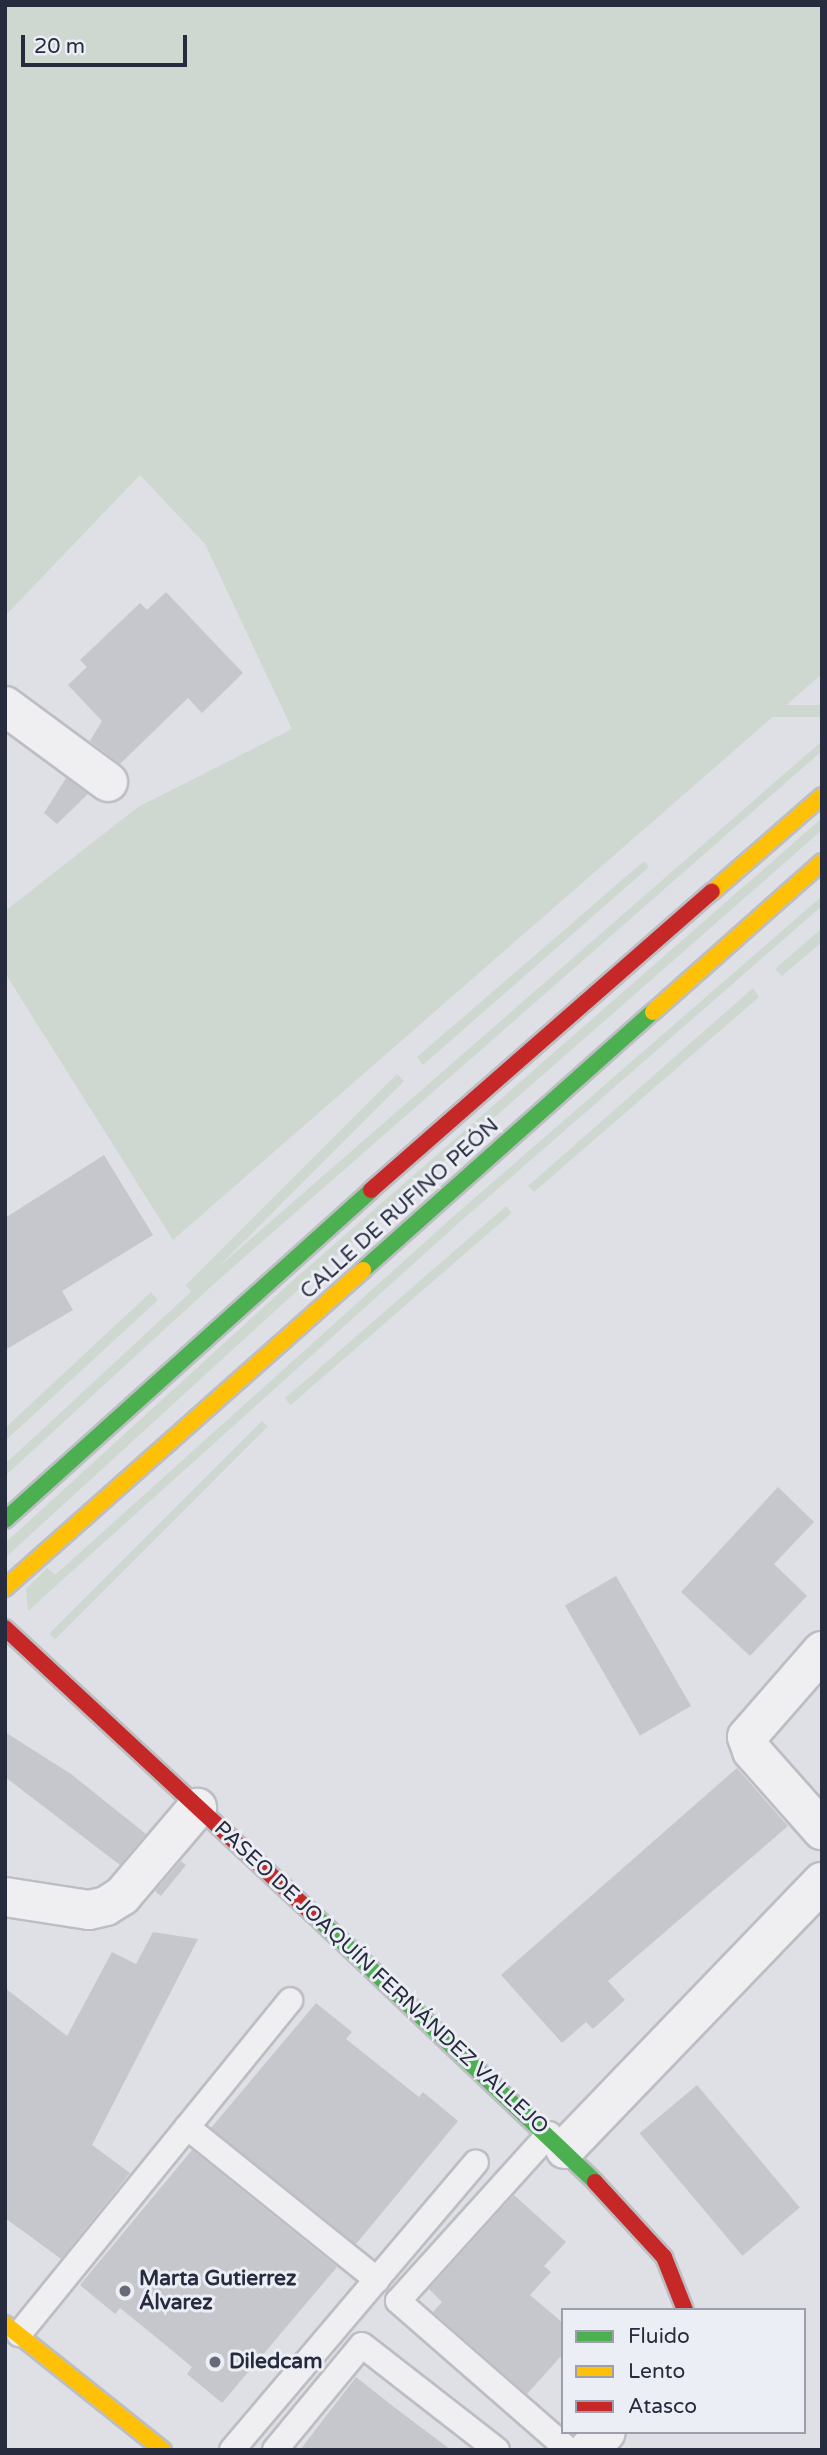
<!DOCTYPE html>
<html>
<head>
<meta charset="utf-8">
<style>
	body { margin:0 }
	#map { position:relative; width:827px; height:2455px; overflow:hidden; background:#dfe0e5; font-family:"Varela Round",sans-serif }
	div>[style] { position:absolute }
	.green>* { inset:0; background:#ced8d0; transform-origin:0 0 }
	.building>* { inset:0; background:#c5c7cc; transform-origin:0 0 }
	.roads { filter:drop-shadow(2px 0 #bdbec3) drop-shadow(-2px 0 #bdbec3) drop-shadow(0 2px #bdbec3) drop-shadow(0 -2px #bdbec3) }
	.lane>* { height:24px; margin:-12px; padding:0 12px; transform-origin:12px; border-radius:12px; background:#efeff1 }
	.street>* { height:38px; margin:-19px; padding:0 19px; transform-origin:19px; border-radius:19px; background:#efeff1 }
	.fast>* { height:16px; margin:-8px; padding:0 8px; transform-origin:8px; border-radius:8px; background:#4caf50 }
	.slow>* { height:16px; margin:-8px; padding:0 8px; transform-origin:8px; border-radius:8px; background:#ffc107 }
	.jam>* { height:16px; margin:-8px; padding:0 8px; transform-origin:8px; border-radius:8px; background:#c62828 }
	.dots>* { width:19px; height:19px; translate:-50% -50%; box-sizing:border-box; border:4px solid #eceef5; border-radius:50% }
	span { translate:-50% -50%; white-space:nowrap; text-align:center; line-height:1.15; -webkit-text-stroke:6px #eceef5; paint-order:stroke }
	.street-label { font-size:21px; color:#262b3e }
	.poi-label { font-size:21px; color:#262b3e; font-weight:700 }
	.left { translate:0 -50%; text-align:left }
	.frame { position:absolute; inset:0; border:7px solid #262b3e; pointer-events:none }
	.legend { position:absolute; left:561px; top:2308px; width:245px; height:126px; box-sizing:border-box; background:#eceef5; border:2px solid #9da0ac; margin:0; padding:9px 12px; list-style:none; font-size:21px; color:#262b3e }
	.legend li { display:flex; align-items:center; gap:14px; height:35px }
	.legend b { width:35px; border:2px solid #9da0ac }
	.scale { position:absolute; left:21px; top:35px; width:166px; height:32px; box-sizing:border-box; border:4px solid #262b3e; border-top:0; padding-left:9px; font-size:21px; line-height:24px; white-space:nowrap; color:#262b3e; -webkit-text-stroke:5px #eceef5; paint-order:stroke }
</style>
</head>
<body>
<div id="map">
	<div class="green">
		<i style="clip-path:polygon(5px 5px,822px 5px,822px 674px,173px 1240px,5px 973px,5px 911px,138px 807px,292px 729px,205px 544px,140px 475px,5px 616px)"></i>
		<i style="left:822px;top:705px;width:12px;height:206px;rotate:90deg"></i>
		<i style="clip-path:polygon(822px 741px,822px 751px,215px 1283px,5px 1476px,5px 1464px,208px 1276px)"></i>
		<i style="clip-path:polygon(822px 818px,822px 830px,299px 1289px,5px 1558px,5px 1543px,290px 1283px)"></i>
		<i style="clip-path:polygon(644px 861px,649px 867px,423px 1065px,417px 1057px)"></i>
		<i style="clip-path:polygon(822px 896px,822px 906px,461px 1221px,28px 1611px,26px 1589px,47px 1568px,55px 1575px,455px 1215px)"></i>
		<i style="clip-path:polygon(822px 928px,822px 942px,782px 976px,775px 969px)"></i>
		<i style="clip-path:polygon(753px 988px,759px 997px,534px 1192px,528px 1186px)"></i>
		<i style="left:397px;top:1074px;width:10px;height:299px;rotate:45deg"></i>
		<i style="left:506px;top:1206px;width:9px;height:293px;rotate:49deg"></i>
		<i style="clip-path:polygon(151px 1292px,158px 1300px,5px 1441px,5px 1428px)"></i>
		<i style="left:262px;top:1421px;width:8px;height:301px;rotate:45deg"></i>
	</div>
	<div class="building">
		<i style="clip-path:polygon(166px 592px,243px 673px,202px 713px,188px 698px,120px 764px,90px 741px,102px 721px,68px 685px,87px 667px,80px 660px,140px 603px,147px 610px)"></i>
		<i style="clip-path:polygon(66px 778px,88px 794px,57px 824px,44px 813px)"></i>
		<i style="clip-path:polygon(104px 1155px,153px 1235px,62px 1291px,73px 1310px,5px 1350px,5px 1218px)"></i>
		<i style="clip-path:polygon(778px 1487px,814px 1522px,774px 1564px,807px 1596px,750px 1656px,681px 1592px)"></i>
		<i style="left:616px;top:1576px;width:150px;height:59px;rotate:60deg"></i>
		<i style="clip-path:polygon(5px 1732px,71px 1774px,146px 1834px,120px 1865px,5px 1777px)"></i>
		<i style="clip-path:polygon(737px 1768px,788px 1826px,608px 1981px,625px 2000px,593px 2029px,586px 2022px,562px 2043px,501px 1975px)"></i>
		<i style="clip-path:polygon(181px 1861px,186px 1865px,161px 1896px,155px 1891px)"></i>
		<i style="clip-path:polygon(153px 1932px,198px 1939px,92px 2145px,130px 2173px,61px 2259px,5px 2218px,5px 1988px,67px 2036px,112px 1952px,136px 1964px)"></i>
		<i style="clip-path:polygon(316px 2003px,352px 2032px,346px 2039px,419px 2097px,423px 2092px,458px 2121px,356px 2244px,211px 2128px)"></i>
		<i style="left:697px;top:2085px;width:160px;height:75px;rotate:50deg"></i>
		<i style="clip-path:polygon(192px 2150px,337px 2267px,222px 2403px,187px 2374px,192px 2367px,157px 2338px,120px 2308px,115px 2314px,80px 2285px)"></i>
		<i style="clip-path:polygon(514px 2195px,566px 2242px,544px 2266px,551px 2272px,530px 2295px,563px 2323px,563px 2354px,527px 2394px,433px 2312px,442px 2302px,429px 2289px)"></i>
		<i style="clip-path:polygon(356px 2377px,394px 2407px,451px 2450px,300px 2450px)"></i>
	</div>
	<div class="roads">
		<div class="lane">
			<i style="left:187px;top:2127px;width:244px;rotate:38.8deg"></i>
			<i style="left:549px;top:2134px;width:225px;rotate:132.1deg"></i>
			<i style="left:398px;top:2301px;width:227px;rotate:41.1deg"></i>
			<i style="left:19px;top:2334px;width:430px;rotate:-50.9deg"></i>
			<i style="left:232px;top:2450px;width:377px;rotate:-49.7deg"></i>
			<i style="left:275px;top:2450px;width:136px;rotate:-50.4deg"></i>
			<i style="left:362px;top:2345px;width:171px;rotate:37.9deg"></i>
		</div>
		<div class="street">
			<i style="left:5px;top:706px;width:128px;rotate:36.4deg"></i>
			<i style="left:822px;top:1651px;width:114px;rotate:131.1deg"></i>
			<i style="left:747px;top:1737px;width:15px;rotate:70deg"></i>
			<i style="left:752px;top:1751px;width:106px;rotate:48.5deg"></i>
			<i style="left:5px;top:1897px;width:85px;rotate:8.8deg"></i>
			<i style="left:89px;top:1910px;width:17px;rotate:-13deg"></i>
			<i style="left:106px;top:1906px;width:19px;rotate:-32deg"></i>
			<i style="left:122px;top:1896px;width:116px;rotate:-49.6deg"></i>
			<i style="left:565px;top:2149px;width:371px;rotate:-46.1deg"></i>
			<i style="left:588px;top:2450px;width:25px;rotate:-45deg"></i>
		</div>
		<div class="fast">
			<i style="left:363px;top:1270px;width:388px;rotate:-41.7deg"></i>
			<i style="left:5px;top:1520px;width:493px;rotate:-42deg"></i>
			<i style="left:312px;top:1913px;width:390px;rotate:43.5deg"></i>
		</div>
		<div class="slow">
			<i style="left:712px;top:892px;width:146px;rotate:-41.1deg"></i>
			<i style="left:653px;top:1012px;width:226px;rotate:-41.6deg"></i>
			<i style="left:5px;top:1588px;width:479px;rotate:-41.6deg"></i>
			<i style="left:5px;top:2324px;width:202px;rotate:38.6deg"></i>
		</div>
		<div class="jam">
			<i style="left:371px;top:1190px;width:453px;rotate:-41.2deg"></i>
			<i style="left:5px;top:1628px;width:419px;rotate:42.9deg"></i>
			<i style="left:595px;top:2182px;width:102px;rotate:47.4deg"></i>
			<i style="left:664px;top:2257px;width:57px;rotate:68.4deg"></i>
		</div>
	</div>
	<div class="dots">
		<i style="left:125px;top:2291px;background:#676a78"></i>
		<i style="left:215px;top:2362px;background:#676a78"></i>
	</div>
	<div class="street-label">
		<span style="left:400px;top:1209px;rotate:-42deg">CALLE DE RUFINO PEÓN</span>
		<span style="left:381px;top:1978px;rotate:43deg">PASEO DE JOAQUÍN FERNÁNDEZ VALLEJO</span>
	</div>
	<div class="poi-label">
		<span class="left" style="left:139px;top:2291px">Marta Gutierrez<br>Álvarez</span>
		<span class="left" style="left:229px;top:2362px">Diledcam</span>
	</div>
	<div class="frame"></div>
	<ul class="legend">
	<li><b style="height:9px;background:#4caf50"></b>Fluido</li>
	<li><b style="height:9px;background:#ffc107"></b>Lento</li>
	<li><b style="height:9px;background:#c62828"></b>Atasco</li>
	</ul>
	<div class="scale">20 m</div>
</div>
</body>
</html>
